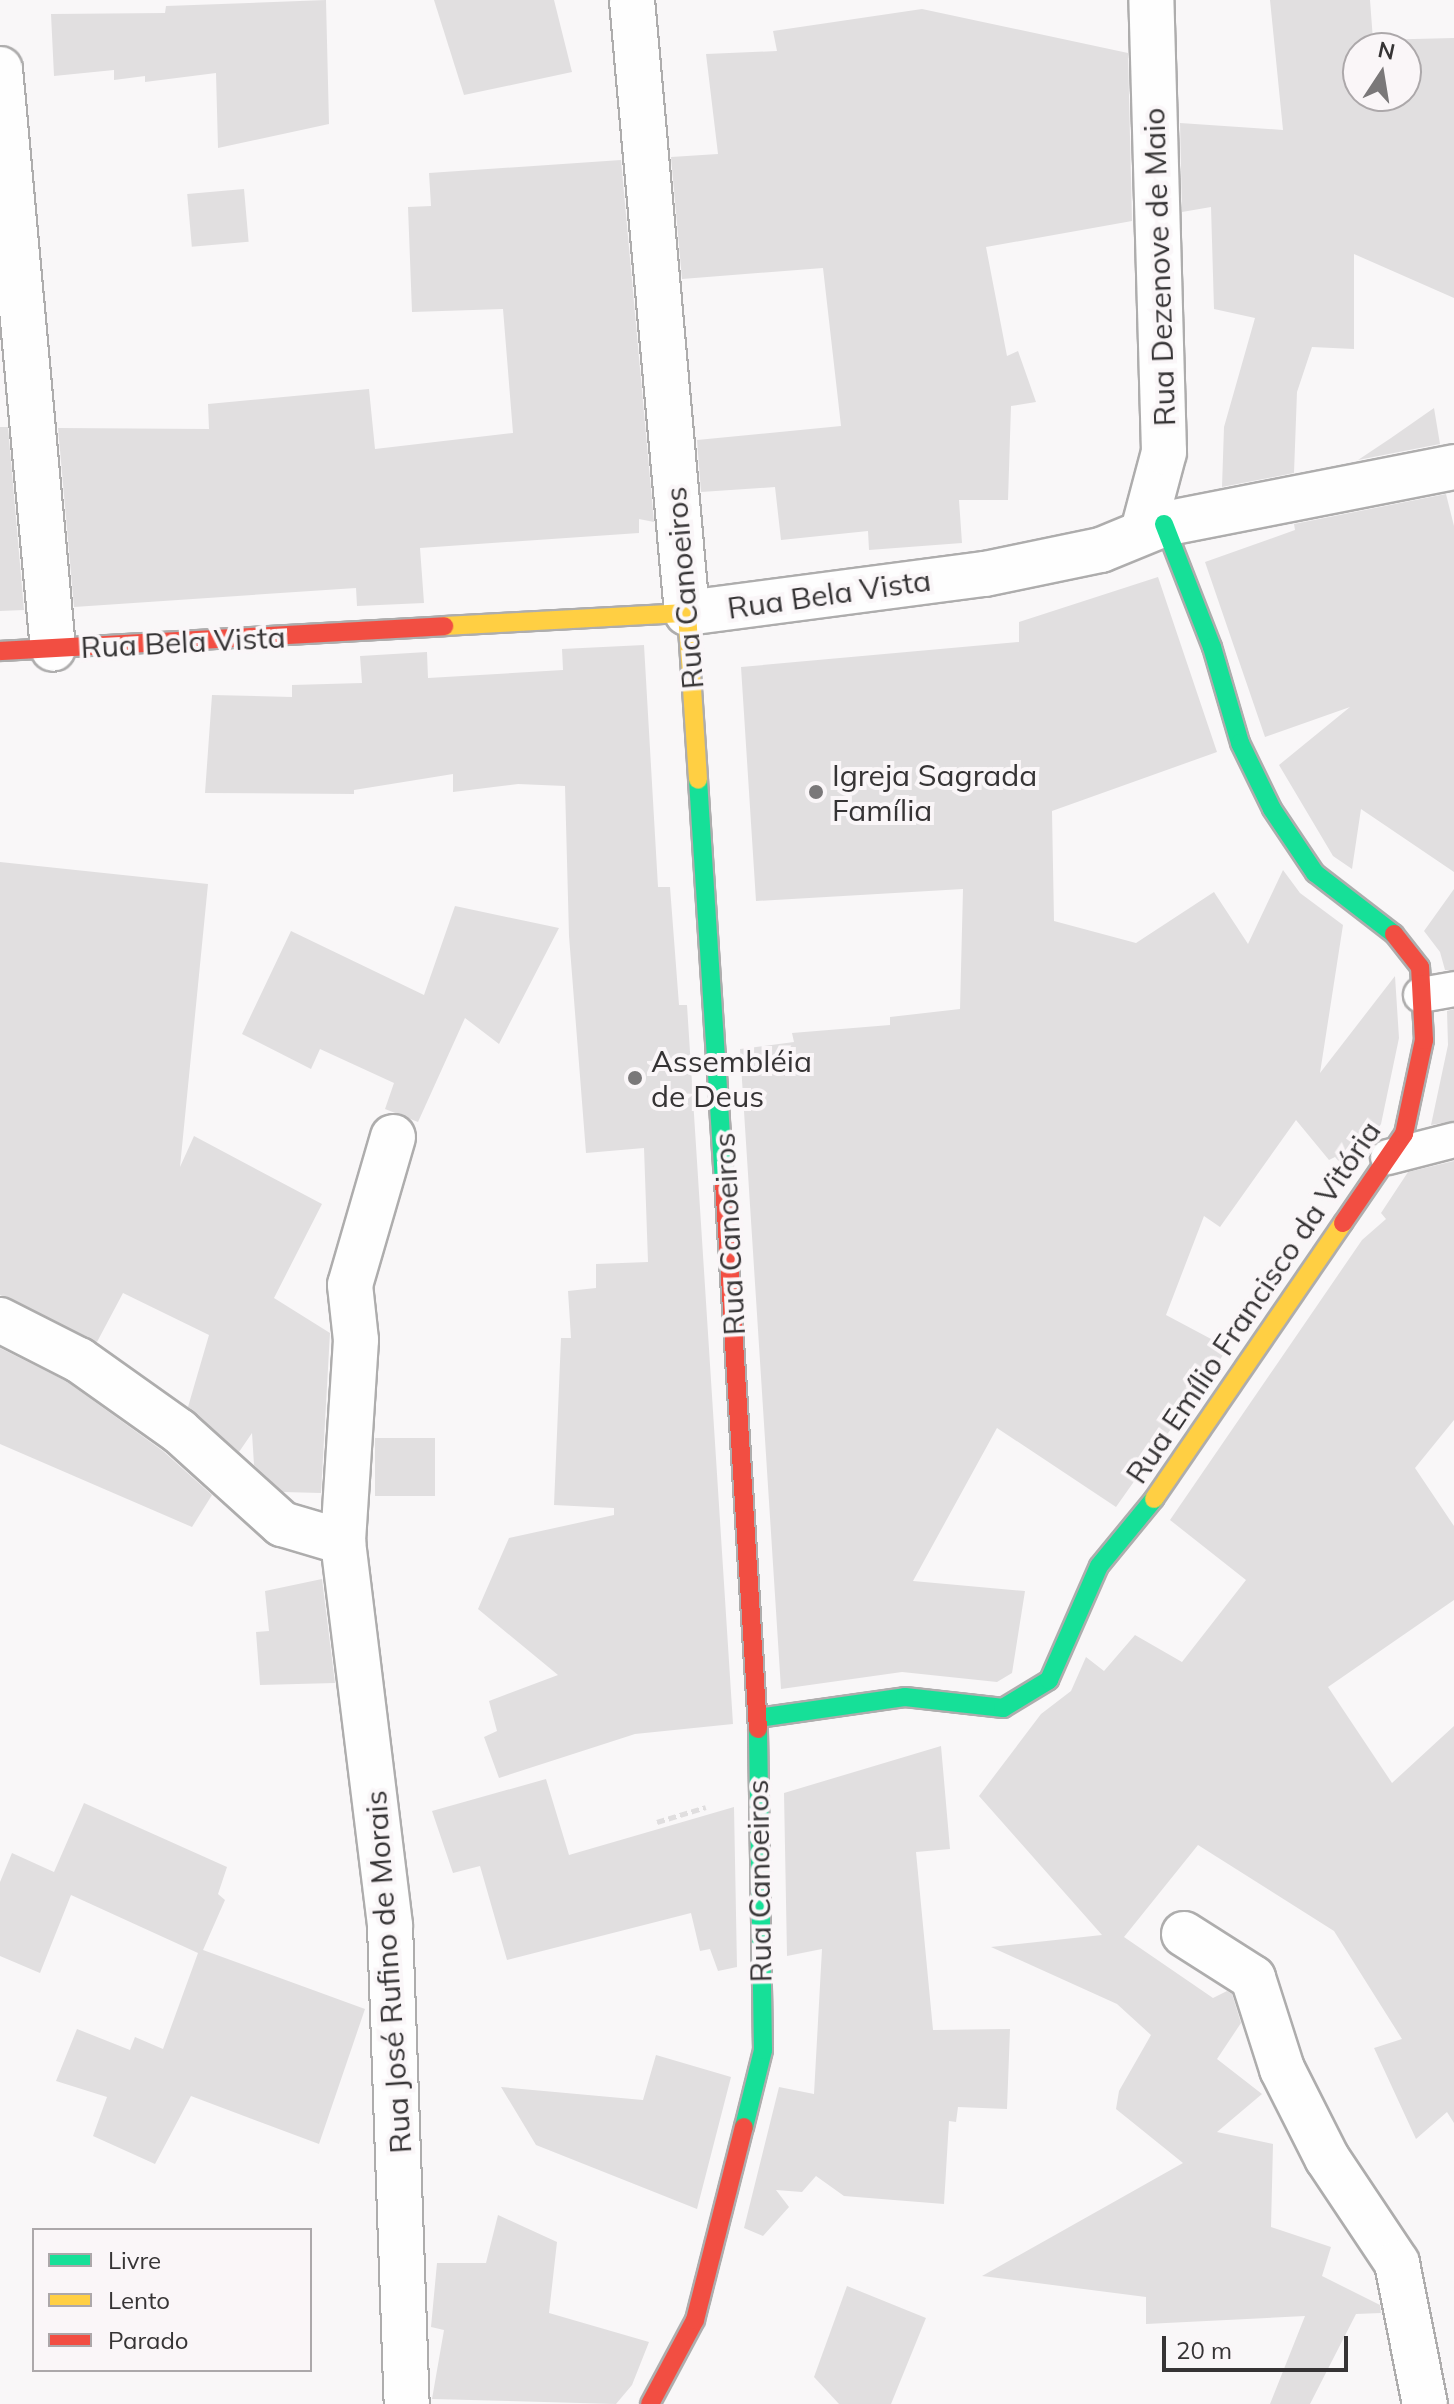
<!DOCTYPE html>
<html>
<head>
<meta charset="utf-8">
<style>
	body { margin:0 }
	#map { position:relative; width:1454px; height:2404px; overflow:hidden; background:#f9f7f8; font-family:Mulish,sans-serif }
	div>[style] { position:absolute }
	.building>* { inset:0; background:#e1dfe0; transform-origin:0 0 }
	.path>* { height:5px; margin-top:-2.5px; transform-origin:0; background:repeating-linear-gradient(90deg,#e0dedf 0 8px,transparent 0 12px) }
	.roads { filter:drop-shadow(2px 0 #aeadad) drop-shadow(-2px 0 #aeadad) drop-shadow(0 2px #aeadad) drop-shadow(0 -2px #aeadad) }
	.lane>* { height:34px; margin:-17px; padding:0 17px; transform-origin:17px; border-radius:17px; background:#fefefe }
	.street>* { height:44px; margin:-22px; padding:0 22px; transform-origin:22px; border-radius:22px; background:#fefefe }
	.fast>* { height:18px; margin:-9px; padding:0 9px; transform-origin:9px; border-radius:9px; background:#16e098 }
	.slow>* { height:18px; margin:-9px; padding:0 9px; transform-origin:9px; border-radius:9px; background:#ffcf43 }
	.jam>* { height:18px; margin:-9px; padding:0 9px; transform-origin:9px; border-radius:9px; background:#f24e42 }
	.dots>* { width:22px; height:22px; translate:-50% -50%; box-sizing:border-box; border:4px solid #faf6f8; border-radius:50% }
	span { translate:-50% -50%; white-space:nowrap; text-align:center; line-height:1.15; -webkit-text-stroke:8px #faf6f8; paint-order:stroke }
	.street-label { font-size:30px; color:#363435 }
	.poi-label { font-size:30px; color:#363435 }
	.left { translate:0 -50%; text-align:left }
	.legend { position:absolute; left:32px; top:2228px; width:280px; height:144px; box-sizing:border-box; background:#faf6f8; border:2px solid #aca8aa; margin:0; padding:10px 14px; list-style:none; font-size:24px; color:#363435 }
	.legend li { display:flex; align-items:center; gap:16px; height:40px }
	.legend b { width:40px; border:2px solid #aca8aa }
	.north { position:absolute; left:1342px; top:32px; width:80px; height:80px; box-sizing:border-box; background:#faf6f8; border:2px solid #aca8aa; border-radius:50%; rotate:12deg; font-size:22px; font-weight:700; line-height:32px; text-align:center; color:#363435 }
	.north::after { content:''; display:block; margin:auto; width:28px; height:36px; background:#7a7879; clip-path:polygon(50% 0,100% 100%,50% 72%,0 100%) }
	.scale { position:absolute; left:1162px; top:2336px; width:186px; height:36px; box-sizing:border-box; border:4px solid #363435; border-top:0; padding-left:10px; font-size:24px; line-height:28px; white-space:nowrap; color:#363435; -webkit-text-stroke:6px #faf6f8; paint-order:stroke }
</style>
</head>
<body>
<div id="map">
	<div class="building">
		<i style="clip-path:polygon(326px 0,329px 124px,218px 148px,216px 73px,145px 82px,145px 76px,114px 80px,114px 70px,54px 76px,51px 14px,165px 13px,166px 6px)"></i>
		<i style="clip-path:polygon(434px 0,554px 0,572px 72px,464px 95px)"></i>
		<i style="clip-path:polygon(evenodd,1270px 0,1370px 0,1373px 40px,1454px 38px,1454px 298px,1354px 254px,1354px 349px,1312px 347px,1297px 392px,1294px 473px,1222px 487px,1224px 427px,1255px 318px,1214px 309px,1211px 207px,1182px 212px,1180px 123px,1283px 130px,1270px 0,1358px 48px,1406px 48px,1406px 96px,1358px 96px,1358px 48px)"></i>
		<i style="clip-path:polygon(922px 9px,1128px 53px,1132px 221px,986px 247px,1007px 356px,1018px 351px,1036px 402px,1011px 406px,1008px 500px,959px 500px,962px 543px,869px 550px,868px 531px,781px 540px,775px 487px,701px 492px,697px 440px,841px 426px,823px 268px,682px 279px,671px 157px,718px 154px,706px 54px,777px 51px,773px 31px)"></i>
		<i style="clip-path:polygon(621px 160px,654px 522px,639px 519px,639px 533px,420px 548px,424px 603px,357px 606px,356px 588px,74px 607px,58px 428px,209px 429px,208px 404px,369px 389px,375px 449px,513px 433px,503px 309px,412px 312px,408px 207px,431px 206px,429px 173px)"></i>
		<i style="left:244px;top:189px;width:53px;height:57px;rotate:85deg"></i>
		<i style="clip-path:polygon(1434px 408px,1440px 444px,1358px 460px,1391px 438px)"></i>
		<i style="clip-path:polygon(0 427px,8px 427px,24px 610px,0 611px)"></i>
		<i style="clip-path:polygon(1446px 494px,1454px 526px,1454px 872px,1361px 809px,1352px 869px,1333px 856px,1279px 765px,1350px 707px,1265px 737px,1205px 562px,1295px 530px,1294px 524px)"></i>
		<i style="clip-path:polygon(1158px 577px,1217px 752px,1052px 811px,1054px 921px,1136px 943px,1214px 892px,1248px 944px,1283px 870px,1300px 893px,1343px 925px,1320px 1073px,1395px 976px,1399px 1038px,1381px 1124px,1348px 1172px,1335px 1157px,1329px 1160px,1296px 1120px,1220px 1227px,1204px 1216px,1166px 1315px,1228px 1348px,1116px 1507px,997px 1428px,913px 1581px,1025px 1591px,1012px 1673px,997px 1682px,902px 1672px,781px 1689px,740px 1049px,794px 1042px,792px 1033px,890px 1025px,890px 1017px,960px 1009px,963px 889px,756px 901px,741px 667px,1019px 642px,1019px 622px)"></i>
		<i style="clip-path:polygon(644px 645px,658px 887px,670px 887px,679px 1005px,687px 1005px,733px 1724px,635px 1734px,499px 1778px,484px 1737px,497px 1731px,489px 1701px,558px 1675px,478px 1609px,509px 1538px,614px 1515px,614px 1508px,554px 1505px,561px 1338px,571px 1338px,568px 1291px,596px 1288px,596px 1264px,648px 1262px,644px 1148px,586px 1153px,569px 936px,565px 786px,518px 784px,453px 792px,453px 774px,354px 790px,354px 794px,205px 793px,212px 695px,292px 697px,292px 685px,362px 683px,360px 656px,427px 652px,428px 678px,563px 670px,562px 649px)"></i>
		<i style="clip-path:polygon(0 862px,208px 884px,180px 1167px,194px 1136px,322px 1204px,274px 1298px,330px 1333px,321px 1493px,283px 1492px,254px 1465px,252px 1433px,239px 1452px,188px 1407px,209px 1335px,123px 1293px,97px 1342px,0 1295px)"></i>
		<i style="clip-path:polygon(1454px 889px,1454px 970px,1445px 970px,1440px 952px,1424px 931px)"></i>
		<i style="clip-path:polygon(455px 906px,559px 928px,499px 1044px,465px 1018px,418px 1122px,385px 1109px,394px 1083px,320px 1049px,311px 1069px,242px 1034px,291px 931px,424px 995px)"></i>
		<i style="clip-path:polygon(1454px 1009px,1454px 1121px,1431px 1125px,1448px 1045px,1447px 1011px)"></i>
		<i style="clip-path:polygon(1454px 1161px,1454px 1420px,1415px 1468px,1454px 1526px,1454px 1600px,1328px 1687px,1392px 1783px,1454px 1726px,1454px 2123px,1447px 2112px,1416px 2139px,1374px 2048px,1402px 2039px,1334px 1931px,1198px 1845px,1124px 1937px,1213px 1998px,1227px 1991px,1232px 1994px,1241px 2023px,1217px 2059px,1262px 2094px,1217px 2132px,1273px 2144px,1271px 2227px,1331px 2247px,1322px 2276px,1380px 2305px,1381px 2313px,1356px 2314px,1310px 2404px,1270px 2404px,1305px 2316px,1146px 2324px,1146px 2297px,982px 2276px,1183px 2163px,1116px 2109px,1119px 2091px,1151px 2035px,1117px 2004px,991px 1947px,1102px 1935px,979px 1796px,1041px 1714px,1071px 1691px,1086px 1657px,1104px 1671px,1135px 1635px,1182px 1662px,1246px 1580px,1170px 1520px,1362px 1240px,1386px 1219px,1381px 1213px,1408px 1172px)"></i>
		<i style="clip-path:polygon(0 1348px,66px 1381px,163px 1451px,212px 1495px,192px 1527px,0 1444px)"></i>
		<i style="left:375px;top:1438px;width:60px;height:58px"></i>
		<i style="clip-path:polygon(322px 1579px,335px 1683px,260px 1685px,256px 1632px,269px 1631px,265px 1591px)"></i>
		<i style="clip-path:polygon(941px 1746px,950px 1849px,916px 1852px,933px 2030px,1010px 2029px,1007px 2109px,958px 2107px,956px 2122px,949px 2121px,944px 2204px,844px 2196px,816px 2176px,802px 2192px,776px 2190px,789px 2207px,763px 2236px,744px 2228px,779px 2087px,814px 2094px,822px 1949px,787px 1956px,784px 1793px)"></i>
		<i style="clip-path:polygon(546px 1779px,569px 1855px,734px 1807px,737px 1967px,718px 1971px,710px 1949px,700px 1951px,691px 1913px,507px 1960px,480px 1866px,453px 1873px,432px 1811px)"></i>
		<i style="clip-path:polygon(84px 1803px,227px 1867px,218px 1894px,225px 1900px,203px 1950px,365px 2009px,319px 2144px,191px 2096px,155px 2164px,93px 2136px,107px 2097px,56px 2081px,77px 2029px,130px 2050px,135px 2037px,163px 2049px,198px 1953px,71px 1895px,40px 1973px,0 1956px,0 1882px,12px 1853px,54px 1872px)"></i>
		<i style="clip-path:polygon(656px 2055px,731px 2077px,697px 2209px,536px 2145px,501px 2087px,643px 2100px)"></i>
		<i style="clip-path:polygon(498px 2215px,557px 2242px,549px 2313px,649px 2342px,632px 2385px,616px 2404px,432px 2399px,444px 2330px,431px 2327px,437px 2263px,486px 2263px)"></i>
		<i style="clip-path:polygon(847px 2286px,926px 2318px,891px 2404px,839px 2404px,814px 2377px)"></i>
	</div>
	<div class="path">
		<i style="left:657px;top:1822px;width:51px;rotate:-17deg"></i>
	</div>
	<div class="roads">
		<div class="lane">
			<i style="left:1421px;top:995px;width:34px;rotate:-10deg"></i>
			<i style="left:1388px;top:1157px;width:68px;rotate:-14.4deg"></i>
		</div>
		<div class="street">
			<i style="left:632px;top:0;width:615px;rotate:84.87deg"></i>
			<i style="left:687px;top:613px;width:301px;rotate:-7.5deg"></i>
			<i style="left:985px;top:574px;width:118px;rotate:-11.7deg"></i>
			<i style="left:1101px;top:550px;width:68px;rotate:-22.4deg"></i>
			<i style="left:1164px;top:524px;width:296px;rotate:-11.1deg"></i>
			<i style="left:0;top:69px;width:582px;rotate:84.78deg"></i>
			<i style="left:1143px;top:531px;width:82px;rotate:-75.1deg"></i>
			<i style="left:1164px;top:452px;width:452px;rotate:-91.6deg"></i>
			<i style="left:393px;top:1137px;width:154px;rotate:106.2deg"></i>
			<i style="left:350px;top:1285px;width:55px;rotate:83.8deg"></i>
			<i style="left:356px;top:1340px;width:202px;rotate:93.7deg"></i>
			<i style="left:343px;top:1542px;width:387px;rotate:83deg"></i>
			<i style="left:390px;top:1926px;width:478px;rotate:88deg"></i>
			<i style="left:0;top:1320px;width:89px;rotate:26.9deg"></i>
			<i style="left:79px;top:1360px;width:123px;rotate:35.4deg"></i>
			<i style="left:179px;top:1431px;width:139px;rotate:42.1deg"></i>
			<i style="left:282px;top:1524px;width:64px;rotate:16.4deg"></i>
			<i style="left:1184px;top:1934px;width:82px;rotate:32.5deg"></i>
			<i style="left:1253px;top:1978px;width:96px;rotate:72.3deg"></i>
			<i style="left:1282px;top:2069px;width:100px;rotate:63.2deg"></i>
			<i style="left:1327px;top:2158px;width:126px;rotate:56.3deg"></i>
			<i style="left:1397px;top:2263px;width:144px;rotate:78.8deg"></i>
		</div>
		<div class="fast">
			<i style="left:1164px;top:524px;width:132px;rotate:68.7deg"></i>
			<i style="left:1212px;top:647px;width:100px;rotate:73.7deg"></i>
			<i style="left:1240px;top:743px;width:73px;rotate:64.1deg"></i>
			<i style="left:1272px;top:809px;width:77px;rotate:56.1deg"></i>
			<i style="left:1315px;top:873px;width:100px;rotate:37.7deg"></i>
			<i style="left:698px;top:780px;width:402px;rotate:86.3deg"></i>
			<i style="left:758px;top:1718px;width:148px;rotate:-8.1deg"></i>
			<i style="left:905px;top:1697px;width:99px;rotate:6.4deg"></i>
			<i style="left:1003px;top:1708px;width:54px;rotate:-31.3deg"></i>
			<i style="left:1049px;top:1680px;width:124px;rotate:-66.3deg"></i>
			<i style="left:1099px;top:1566px;width:87px;rotate:-50.6deg"></i>
			<i style="left:744px;top:2127px;width:79px;rotate:-76.1deg"></i>
			<i style="left:763px;top:2050px;width:321px;rotate:-90.9deg"></i>
		</div>
		<div class="slow">
			<i style="left:444px;top:626px;width:243px;rotate:-3.1deg"></i>
			<i style="left:687px;top:613px;width:167px;rotate:86.2deg"></i>
			<i style="left:1154px;top:1499px;width:335px;rotate:-55.6deg"></i>
		</div>
		<div class="jam">
			<i style="left:0;top:651px;width:445px;rotate:-3.2deg"></i>
			<i style="left:724px;top:1181px;width:549px;rotate:86.45deg"></i>
			<i style="left:1343px;top:1223px;width:108px;rotate:-55.6deg"></i>
			<i style="left:1404px;top:1134px;width:96px;rotate:-78deg"></i>
			<i style="left:1424px;top:1040px;width:73px;rotate:-93.1deg"></i>
			<i style="left:1420px;top:967px;width:42px;rotate:-128.2deg"></i>
			<i style="left:650px;top:2404px;width:95px;rotate:-61.8deg"></i>
			<i style="left:695px;top:2320px;width:199px;rotate:-75.8deg"></i>
		</div>
	</div>
	<div class="dots">
		<i style="left:816px;top:792px;background:#7a7879"></i>
		<i style="left:635px;top:1078px;background:#7a7879"></i>
	</div>
	<div class="street-label">
		<span style="left:1159px;top:267px;rotate:-92deg">Rua Dezenove de Maio</span>
		<span style="left:684px;top:588px;rotate:-95deg">Rua Canoeiros</span>
		<span style="left:829px;top:594px;rotate:-8deg">Rua Bela Vista</span>
		<span style="left:183px;top:642px;rotate:-3deg">Rua Bela Vista</span>
		<span style="left:729px;top:1234px;rotate:-93deg">Rua Canoeiros</span>
		<span style="left:1253px;top:1302px;rotate:-56deg">Rua Emílio Francisco da Vitória</span>
		<span style="left:759px;top:1881px;rotate:-91deg">Rua Canoeiros</span>
		<span style="left:388px;top:1972px;rotate:-94deg">Rua José Rufino de Morais</span>
	</div>
	<div class="poi-label">
		<span class="left" style="left:832px;top:792px">Igreja Sagrada<br>Família</span>
		<span class="left" style="left:651px;top:1078px">Assembléia<br>de Deus</span>
	</div>
	<ul class="legend">
	<li><b style="height:10px;background:#16e098"></b>Livre</li>
	<li><b style="height:10px;background:#ffcf43"></b>Lento</li>
	<li><b style="height:10px;background:#f24e42"></b>Parado</li>
	</ul>
	<div class="north">N</div>
	<div class="scale">20 m</div>
</div>
</body>
</html>
